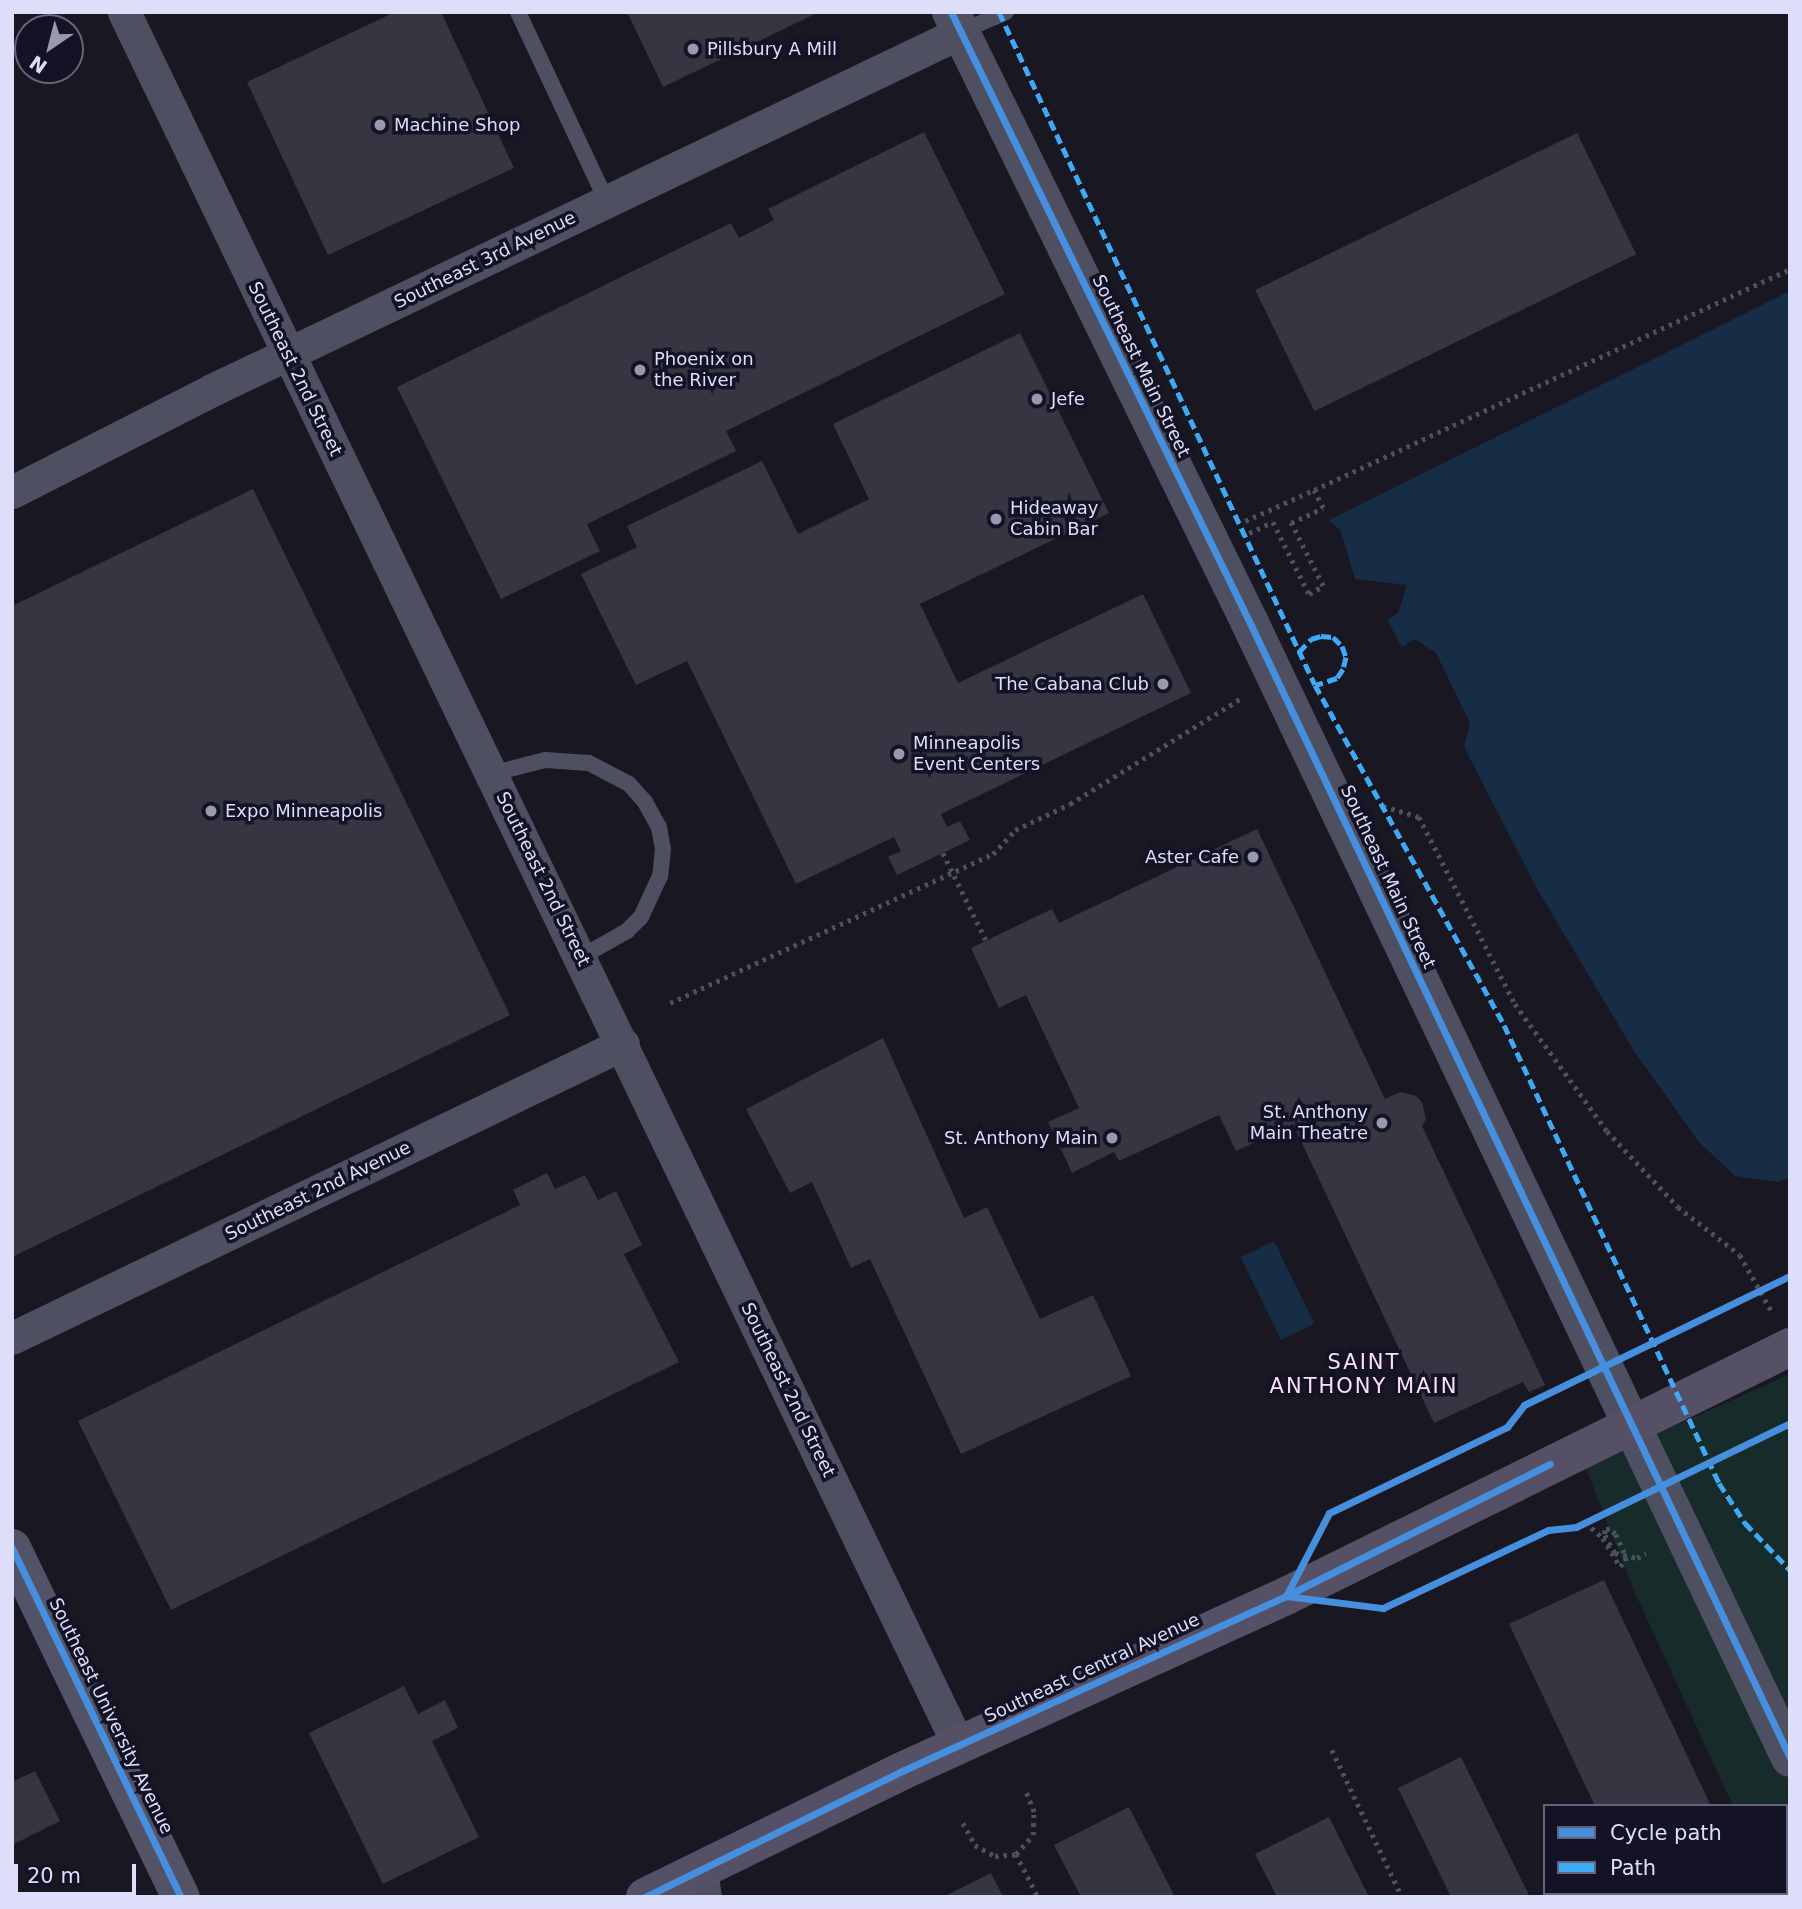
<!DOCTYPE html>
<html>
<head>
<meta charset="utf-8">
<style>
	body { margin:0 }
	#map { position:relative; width:1802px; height:1909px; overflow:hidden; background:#181722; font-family:"DejaVu Sans",sans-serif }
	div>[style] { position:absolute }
	.green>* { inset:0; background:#172c2a }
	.water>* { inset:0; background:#162d45; transform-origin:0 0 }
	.building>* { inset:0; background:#363643; transform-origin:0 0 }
	.path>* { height:4.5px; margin-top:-2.25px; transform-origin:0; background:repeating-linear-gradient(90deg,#48535c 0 3.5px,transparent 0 8.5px) }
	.service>* { height:16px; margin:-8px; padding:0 8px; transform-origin:8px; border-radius:8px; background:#4e5061 }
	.minor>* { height:33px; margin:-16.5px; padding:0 16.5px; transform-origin:16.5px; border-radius:16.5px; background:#4e5061 }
	.tertiary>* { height:38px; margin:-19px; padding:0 19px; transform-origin:19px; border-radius:19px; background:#4e5061 }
	.secondary>* { height:38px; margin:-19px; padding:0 19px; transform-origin:19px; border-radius:19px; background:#525367 }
	.primary>* { height:38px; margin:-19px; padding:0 19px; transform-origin:19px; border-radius:19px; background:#555066 }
	.quiet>* { height:5px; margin-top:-2.5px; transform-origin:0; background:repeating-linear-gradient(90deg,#3fa9f5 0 10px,transparent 0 15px) }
	.cycleway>* { height:7px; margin:-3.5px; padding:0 3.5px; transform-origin:3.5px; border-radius:3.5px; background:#468fdf }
	.dots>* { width:19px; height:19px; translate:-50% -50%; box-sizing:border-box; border:4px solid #141326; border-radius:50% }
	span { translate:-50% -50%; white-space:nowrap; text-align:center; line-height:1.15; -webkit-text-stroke:7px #141326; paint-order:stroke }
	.poi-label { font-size:18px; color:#dddefa }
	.left { translate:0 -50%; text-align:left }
	.right { translate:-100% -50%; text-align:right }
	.street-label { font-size:18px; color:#dddefa }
	.quarter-label { font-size:21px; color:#fbdff4; letter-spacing:2px }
	.frame { position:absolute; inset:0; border:14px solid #dddefa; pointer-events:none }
	.legend { position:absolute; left:1543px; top:1804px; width:245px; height:91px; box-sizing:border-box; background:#141326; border:2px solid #64647b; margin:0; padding:9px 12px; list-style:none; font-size:21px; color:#dddefa }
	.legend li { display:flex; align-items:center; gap:14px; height:35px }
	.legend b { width:35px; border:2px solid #64647b }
	.north { position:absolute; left:14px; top:14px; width:70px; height:70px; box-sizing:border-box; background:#141326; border:2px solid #64647b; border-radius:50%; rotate:215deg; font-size:19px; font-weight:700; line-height:28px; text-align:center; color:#dddefa }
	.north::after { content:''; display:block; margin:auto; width:24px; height:32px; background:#9898ae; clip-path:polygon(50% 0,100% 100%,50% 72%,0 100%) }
	.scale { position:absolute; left:14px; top:1864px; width:122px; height:32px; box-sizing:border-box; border:4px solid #dddefa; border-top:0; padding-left:9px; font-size:21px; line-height:24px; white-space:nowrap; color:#dddefa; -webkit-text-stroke:5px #141326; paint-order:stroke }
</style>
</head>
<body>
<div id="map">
	<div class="green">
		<i style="clip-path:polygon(1790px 1374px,1790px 1897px,1775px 1897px,1774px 1893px,1786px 1893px,1786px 1806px,1733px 1806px,1635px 1593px,1585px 1466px)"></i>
	</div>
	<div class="water">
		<i style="clip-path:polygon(1790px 291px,1790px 1178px,1777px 1182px,1735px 1176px,1699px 1142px,1634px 1051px,1536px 887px,1464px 747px,1470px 723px,1436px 653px,1415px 639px,1402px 647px,1387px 620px,1398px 613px,1407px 585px,1355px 579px,1341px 531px,1329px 520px)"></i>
		<i style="left:1274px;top:1241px;width:92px;height:37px;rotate:64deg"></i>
	</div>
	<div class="building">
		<i style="clip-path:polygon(395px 12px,441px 12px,514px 168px,328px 255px,247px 82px)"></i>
		<i style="clip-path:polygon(627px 12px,819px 12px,663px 87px)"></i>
		<i style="clip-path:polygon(924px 132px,1005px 294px,726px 431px,736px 451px,587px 524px,600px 551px,501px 599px,397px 387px,731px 223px,739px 238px,774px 220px,768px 209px)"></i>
		<i style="left:1577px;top:133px;width:135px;height:358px;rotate:64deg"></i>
		<i style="clip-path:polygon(1020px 333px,1109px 513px,920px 604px,958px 683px,1143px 594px,1191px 693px,941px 814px,947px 827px,960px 821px,970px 840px,897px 875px,888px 857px,901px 851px,894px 837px,796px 884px,687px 661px,636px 685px,581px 574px,637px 547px,627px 526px,762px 461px,798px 534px,869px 499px,833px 424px)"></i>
		<i style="clip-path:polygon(253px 489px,510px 1015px,12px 1257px,12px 606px)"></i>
		<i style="clip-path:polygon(1257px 829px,1385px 1099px,1400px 1092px,1416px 1096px,1422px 1102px,1426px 1119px,1422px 1126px,1545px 1385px,1529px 1392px,1523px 1382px,1434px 1423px,1293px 1124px,1236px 1151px,1219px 1115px,1119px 1161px,1114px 1152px,1072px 1173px,1048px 1122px,1079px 1108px,1026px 995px,999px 1008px,971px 948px,1052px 909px,1059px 923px)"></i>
		<i style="clip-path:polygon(883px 1038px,964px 1218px,987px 1207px,1040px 1319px,1093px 1295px,1131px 1376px,961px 1454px,870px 1259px,851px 1268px,812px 1182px,790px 1193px,746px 1109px)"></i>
		<i style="clip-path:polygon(547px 1173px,555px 1189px,585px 1175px,598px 1200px,616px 1191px,642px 1245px,624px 1254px,679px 1362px,171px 1610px,78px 1421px,520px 1205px,513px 1190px)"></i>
		<i style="clip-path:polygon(1604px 1580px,1711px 1806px,1595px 1806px,1509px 1624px)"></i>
		<i style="clip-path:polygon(404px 1686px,418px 1714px,445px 1700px,458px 1728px,432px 1741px,479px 1837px,383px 1884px,309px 1733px)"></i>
		<i style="clip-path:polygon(1461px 1757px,1530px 1897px,1451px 1897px,1398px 1788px)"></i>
		<i style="clip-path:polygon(35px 1771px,60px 1821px,12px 1845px,12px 1782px)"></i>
		<i style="clip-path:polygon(1129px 1807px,1175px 1897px,1081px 1897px,1054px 1845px)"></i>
		<i style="clip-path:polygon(1329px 1817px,1369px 1897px,1277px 1897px,1255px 1854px)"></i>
		<i style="clip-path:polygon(991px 1873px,1003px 1897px,943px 1897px)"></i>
		<i style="left:1636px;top:1893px;width:116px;height:4px"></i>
	</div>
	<div class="path">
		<i style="left:1245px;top:521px;width:76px;rotate:-24.2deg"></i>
		<i style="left:1249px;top:533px;width:26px;rotate:-25deg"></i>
		<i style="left:1273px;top:522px;width:80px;rotate:63.4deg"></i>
		<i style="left:1309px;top:594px;width:16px;rotate:-30deg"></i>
		<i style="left:1323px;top:586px;width:71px;rotate:-116.9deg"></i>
		<i style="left:1291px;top:523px;width:35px;rotate:-25deg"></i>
		<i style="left:1323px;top:508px;width:20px;rotate:-117deg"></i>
		<i style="left:1314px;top:490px;width:525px;rotate:-24.9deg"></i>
		<i style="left:1383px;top:806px;width:38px;rotate:17deg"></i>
		<i style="left:1419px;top:817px;width:210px;rotate:62.8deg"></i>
		<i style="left:1515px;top:1004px;width:157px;rotate:54.1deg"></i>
		<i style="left:1607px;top:1131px;width:104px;rotate:46.9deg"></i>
		<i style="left:1678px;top:1207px;width:78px;rotate:37.7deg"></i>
		<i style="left:1740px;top:1255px;width:65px;rotate:60.7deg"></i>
		<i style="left:943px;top:853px;width:97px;rotate:63.7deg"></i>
		<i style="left:670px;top:1003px;width:356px;rotate:-24.8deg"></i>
		<i style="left:993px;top:854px;width:33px;rotate:-47deg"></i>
		<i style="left:1015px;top:830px;width:61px;rotate:-25.3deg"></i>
		<i style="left:1070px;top:804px;width:200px;rotate:-31.7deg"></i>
		<i style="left:1585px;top:1522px;width:24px;rotate:42deg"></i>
		<i style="left:1603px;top:1538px;width:33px;rotate:59deg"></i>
		<i style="left:1620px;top:1566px;width:8px;rotate:-40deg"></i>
		<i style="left:1626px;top:1561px;width:8px;rotate:-104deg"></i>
		<i style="left:1624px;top:1553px;width:21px;rotate:-115deg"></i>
		<i style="left:1615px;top:1534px;width:7px;rotate:-135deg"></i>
		<i style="left:1610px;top:1529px;width:5px;rotate:169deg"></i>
		<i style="left:1605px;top:1530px;width:5px;rotate:90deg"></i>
		<i style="left:1605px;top:1535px;width:21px;rotate:61deg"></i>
		<i style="left:1615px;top:1553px;width:23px;rotate:13deg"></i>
		<i style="left:1637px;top:1558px;width:10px;rotate:-29deg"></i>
		<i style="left:1332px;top:1750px;width:163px;rotate:64.5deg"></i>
		<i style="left:963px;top:1823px;width:25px;rotate:61deg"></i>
		<i style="left:975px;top:1845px;width:23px;rotate:29deg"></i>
		<i style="left:995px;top:1856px;width:21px;rotate:-5deg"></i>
		<i style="left:1016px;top:1854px;width:25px;rotate:-48deg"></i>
		<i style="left:1033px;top:1835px;width:23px;rotate:-88deg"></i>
		<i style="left:1034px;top:1812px;width:24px;rotate:-112deg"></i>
		<i style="left:1016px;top:1854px;width:48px;rotate:62.9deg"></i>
	</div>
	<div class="service">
		<i style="left:518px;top:12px;width:210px;rotate:64.9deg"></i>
		<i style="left:960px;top:32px;width:50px;rotate:-23.5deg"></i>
		<i style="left:491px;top:774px;width:56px;rotate:-14.5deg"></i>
		<i style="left:545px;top:760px;width:44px;rotate:3.9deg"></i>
		<i style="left:589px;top:763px;width:45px;rotate:27.7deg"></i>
		<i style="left:629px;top:784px;width:24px;rotate:48deg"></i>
		<i style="left:645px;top:802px;width:29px;rotate:61deg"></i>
		<i style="left:659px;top:827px;width:22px;rotate:80deg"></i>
		<i style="left:663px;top:849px;width:27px;rotate:96deg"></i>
		<i style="left:660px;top:876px;width:45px;rotate:114.9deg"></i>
		<i style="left:641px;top:917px;width:20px;rotate:135deg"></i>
		<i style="left:627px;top:931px;width:53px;rotate:150.5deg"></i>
	</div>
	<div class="minor">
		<i style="left:124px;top:12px;width:1925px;rotate:64.29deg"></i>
		<i style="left:12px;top:492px;width:225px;rotate:-27deg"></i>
		<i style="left:212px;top:390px;width:828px;rotate:-25.54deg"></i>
		<i style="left:12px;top:1338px;width:678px;rotate:-25.7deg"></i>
		<i style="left:701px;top:1869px;width:28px;rotate:82deg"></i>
	</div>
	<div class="tertiary">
		<i style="left:951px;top:12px;width:678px;rotate:63.93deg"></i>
		<i style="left:1249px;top:621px;width:1259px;rotate:64.55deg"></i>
	</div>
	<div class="secondary">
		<i style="left:12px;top:1548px;width:388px;rotate:64.2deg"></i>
	</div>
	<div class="primary">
		<i style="left:645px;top:1897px;width:286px;rotate:-26.1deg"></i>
		<i style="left:902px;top:1771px;width:422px;rotate:-24.5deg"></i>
		<i style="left:1286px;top:1596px;width:562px;rotate:-26.29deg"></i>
	</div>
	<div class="quiet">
		<i style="left:999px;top:12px;width:743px;rotate:64.85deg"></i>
		<i style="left:1315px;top:685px;width:389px;rotate:60.9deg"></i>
		<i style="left:1504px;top:1025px;width:506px;rotate:64.85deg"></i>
		<i style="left:1719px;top:1483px;width:48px;rotate:57deg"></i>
		<i style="left:1745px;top:1523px;width:65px;rotate:46.2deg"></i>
		<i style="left:1299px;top:652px;width:18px;rotate:-47deg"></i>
		<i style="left:1311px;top:639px;width:10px;rotate:-17deg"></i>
		<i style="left:1321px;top:636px;width:12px;rotate:5deg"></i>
		<i style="left:1333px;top:637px;width:13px;rotate:45deg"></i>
		<i style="left:1342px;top:646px;width:12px;rotate:70deg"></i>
		<i style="left:1346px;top:657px;width:12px;rotate:104deg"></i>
		<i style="left:1343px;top:669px;width:11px;rotate:124deg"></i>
		<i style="left:1337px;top:678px;width:23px;rotate:162deg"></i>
	</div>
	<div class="cycleway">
		<i style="left:951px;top:12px;width:678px;rotate:63.93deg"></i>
		<i style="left:1249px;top:621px;width:1259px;rotate:64.55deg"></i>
		<i style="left:12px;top:1548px;width:388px;rotate:64.2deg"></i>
		<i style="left:1286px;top:1596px;width:93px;rotate:-62.6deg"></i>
		<i style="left:1329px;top:1513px;width:198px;rotate:-25.8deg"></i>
		<i style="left:1507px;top:1427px;width:28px;rotate:-52deg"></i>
		<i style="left:1524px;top:1405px;width:296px;rotate:-25.9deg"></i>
		<i style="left:1286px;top:1596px;width:98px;rotate:7.1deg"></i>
		<i style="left:1383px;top:1608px;width:183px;rotate:-25.3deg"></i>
		<i style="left:1548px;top:1530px;width:28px;rotate:-6deg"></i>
		<i style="left:1576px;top:1527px;width:238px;rotate:-25.9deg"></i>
		<i style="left:645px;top:1897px;width:286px;rotate:-26.1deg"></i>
		<i style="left:902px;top:1771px;width:422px;rotate:-24.5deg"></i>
		<i style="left:1286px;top:1596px;width:295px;rotate:-26.6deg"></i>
	</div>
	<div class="dots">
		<i style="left:693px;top:49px;background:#9898ae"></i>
		<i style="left:380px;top:125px;background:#9898ae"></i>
		<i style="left:640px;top:370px;background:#9898ae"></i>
		<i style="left:1037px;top:399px;background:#9898ae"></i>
		<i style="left:996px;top:519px;background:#9898ae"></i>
		<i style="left:1163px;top:684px;background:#9898ae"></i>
		<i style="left:899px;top:754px;background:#9898ae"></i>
		<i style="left:211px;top:811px;background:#9898ae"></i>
		<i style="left:1253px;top:857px;background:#9898ae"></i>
		<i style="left:1382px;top:1123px;background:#9898ae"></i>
		<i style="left:1112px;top:1138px;background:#9898ae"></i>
	</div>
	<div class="poi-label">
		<span class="left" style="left:707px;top:49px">Pillsbury A Mill</span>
		<span class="left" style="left:394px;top:125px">Machine Shop</span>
		<span class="left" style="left:654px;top:370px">Phoenix on<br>the River</span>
		<span class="left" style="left:1051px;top:399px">Jefe</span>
		<span class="left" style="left:1010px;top:519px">Hideaway<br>Cabin Bar</span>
		<span class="right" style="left:1149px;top:684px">The Cabana Club</span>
		<span class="left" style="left:913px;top:754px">Minneapolis<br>Event Centers</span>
		<span class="left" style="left:225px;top:811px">Expo Minneapolis</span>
		<span class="right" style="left:1239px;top:857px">Aster Cafe</span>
		<span class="right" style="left:1368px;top:1123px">St. Anthony<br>Main Theatre</span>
		<span class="right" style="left:1098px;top:1138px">St. Anthony Main</span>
	</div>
	<div class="street-label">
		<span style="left:485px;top:260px;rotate:-26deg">Southeast 3rd Avenue</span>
		<span style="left:1141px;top:366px;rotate:64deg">Southeast Main Street</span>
		<span style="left:295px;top:369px;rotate:64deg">Southeast 2nd Street</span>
		<span style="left:1388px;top:877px;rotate:65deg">Southeast Main Street</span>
		<span style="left:543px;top:879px;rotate:64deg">Southeast 2nd Street</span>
		<span style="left:318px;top:1191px;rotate:-26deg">Southeast 2nd Avenue</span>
		<span style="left:788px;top:1390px;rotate:64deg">Southeast 2nd Street</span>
		<span style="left:1092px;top:1668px;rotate:-25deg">Southeast Central Avenue</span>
		<span style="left:111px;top:1716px;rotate:64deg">Southeast University Avenue</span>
	</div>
	<div class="quarter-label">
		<span style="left:1364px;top:1374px">SAINT<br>ANTHONY MAIN</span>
	</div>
	<div class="frame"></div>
	<ul class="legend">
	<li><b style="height:9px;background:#468fdf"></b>Cycle path</li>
	<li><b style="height:9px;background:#3fa9f5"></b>Path</li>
	</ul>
	<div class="north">N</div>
	<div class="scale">20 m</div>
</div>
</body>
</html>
